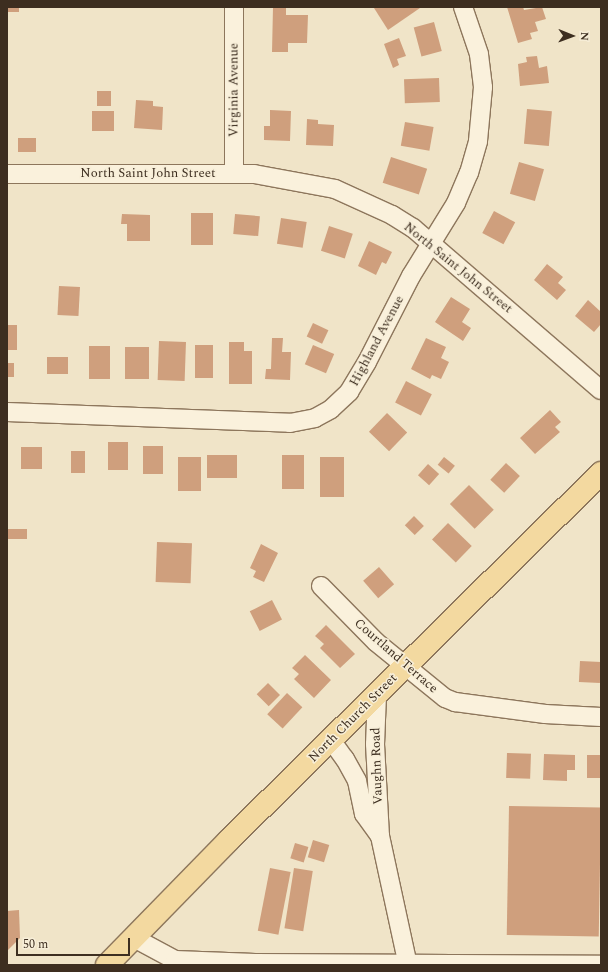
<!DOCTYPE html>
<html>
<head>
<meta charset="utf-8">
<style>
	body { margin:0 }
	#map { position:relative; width:608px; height:972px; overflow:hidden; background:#f0e4c8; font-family:Spectral,serif }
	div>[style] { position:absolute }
	.building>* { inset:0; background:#cf9f7d; transform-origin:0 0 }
	.roads { filter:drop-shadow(1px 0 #8d765c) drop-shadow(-1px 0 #8d765c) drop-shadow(0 1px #8d765c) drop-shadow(0 -1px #8d765c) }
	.minor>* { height:18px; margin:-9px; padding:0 9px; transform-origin:9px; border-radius:9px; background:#faf1dc }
	.major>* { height:22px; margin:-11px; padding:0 11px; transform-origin:11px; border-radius:11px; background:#f3d9a0 }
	span { translate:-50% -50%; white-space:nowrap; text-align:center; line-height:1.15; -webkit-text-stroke:3px #f7eed8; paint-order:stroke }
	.street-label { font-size:13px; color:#3d2e20 }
	.frame { position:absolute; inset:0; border:8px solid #3d2e20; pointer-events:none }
	.north { position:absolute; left:552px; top:16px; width:40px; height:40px; -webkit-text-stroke:3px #f7eed8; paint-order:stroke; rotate:91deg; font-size:11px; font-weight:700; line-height:16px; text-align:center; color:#3d2e20 }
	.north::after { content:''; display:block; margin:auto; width:14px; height:18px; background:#3d2e20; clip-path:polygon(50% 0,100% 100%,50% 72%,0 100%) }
	.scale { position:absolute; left:16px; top:938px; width:114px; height:18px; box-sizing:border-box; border:2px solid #3d2e20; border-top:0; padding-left:5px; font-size:12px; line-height:14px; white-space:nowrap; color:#3d2e20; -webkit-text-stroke:3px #f7eed8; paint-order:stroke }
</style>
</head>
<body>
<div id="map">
	<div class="building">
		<i style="left:7px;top:7px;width:12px;height:5px"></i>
		<i style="clip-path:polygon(273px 7px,286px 7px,286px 15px,308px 15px,307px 43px,288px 43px,288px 52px,272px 52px)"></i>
		<i style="clip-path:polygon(376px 7px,419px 7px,420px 8px,388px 30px,374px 8px)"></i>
		<i style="clip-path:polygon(507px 7px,523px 7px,524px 10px,542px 7px,546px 19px,535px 22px,538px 31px,530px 33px,532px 39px,518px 43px)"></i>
		<i style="left:434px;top:22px;width:30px;height:21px;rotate:75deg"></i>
		<i style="clip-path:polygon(399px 38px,406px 56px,397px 59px,399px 65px,393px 68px,384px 44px)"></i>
		<i style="clip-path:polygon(537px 56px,539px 68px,547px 66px,549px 83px,520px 86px,518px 64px,527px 62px,526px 57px)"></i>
		<i style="left:439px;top:78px;width:24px;height:35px;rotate:88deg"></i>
		<i style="left:97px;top:91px;width:14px;height:15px"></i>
		<i style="clip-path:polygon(136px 100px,153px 101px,153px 106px,163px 107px,162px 130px,134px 128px)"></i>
		<i style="left:527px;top:109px;width:25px;height:35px;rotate:5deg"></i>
		<i style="clip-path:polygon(270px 110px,291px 111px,290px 141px,264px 140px,264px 126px,270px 126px)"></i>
		<i style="left:92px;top:111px;width:22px;height:20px"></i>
		<i style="clip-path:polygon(307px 119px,318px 120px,318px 124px,334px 125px,333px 146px,306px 145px)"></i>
		<i style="left:405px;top:122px;width:29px;height:24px;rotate:10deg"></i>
		<i style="left:18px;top:138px;width:18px;height:14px"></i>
		<i style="left:391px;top:157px;width:38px;height:27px;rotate:18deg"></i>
		<i style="left:519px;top:162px;width:26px;height:33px;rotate:16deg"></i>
		<i style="left:494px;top:211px;width:24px;height:25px;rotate:28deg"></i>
		<i style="left:191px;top:213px;width:22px;height:32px"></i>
		<i style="clip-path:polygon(122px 214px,150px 215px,150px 241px,127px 241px,127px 224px,121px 224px)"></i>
		<i style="left:235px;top:214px;width:25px;height:20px;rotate:5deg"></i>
		<i style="left:281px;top:218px;width:26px;height:26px;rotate:9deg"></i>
		<i style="left:329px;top:226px;width:25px;height:26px;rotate:18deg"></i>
		<i style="clip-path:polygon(369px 241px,392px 252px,386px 264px,382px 262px,376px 275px,358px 266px)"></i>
		<i style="clip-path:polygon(547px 264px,563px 277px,558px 283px,566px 290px,557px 300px,534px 280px)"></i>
		<i style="left:59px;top:286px;width:21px;height:29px;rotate:3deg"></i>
		<i style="clip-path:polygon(451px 297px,470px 309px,462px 322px,471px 328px,463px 341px,435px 322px)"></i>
		<i style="clip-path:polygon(588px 300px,601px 312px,601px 324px,594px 332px,575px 316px)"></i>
		<i style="left:313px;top:323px;width:17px;height:15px;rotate:25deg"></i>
		<i style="left:7px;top:325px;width:10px;height:25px"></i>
		<i style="clip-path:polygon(272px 338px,283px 338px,282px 352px,291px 352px,290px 380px,265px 379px,266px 369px,271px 369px)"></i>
		<i style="clip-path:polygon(426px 338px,446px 347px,441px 358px,449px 362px,441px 379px,432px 375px,430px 379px,411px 369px)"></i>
		<i style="left:159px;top:341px;width:27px;height:39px;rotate:2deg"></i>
		<i style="clip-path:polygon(229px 342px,244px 342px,244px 351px,252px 351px,252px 384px,229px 384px)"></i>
		<i style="left:195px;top:345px;width:18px;height:33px"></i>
		<i style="left:313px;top:345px;width:23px;height:21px;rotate:23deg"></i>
		<i style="left:89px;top:346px;width:21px;height:33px"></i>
		<i style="left:125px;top:347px;width:24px;height:32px"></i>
		<i style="left:47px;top:357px;width:21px;height:17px"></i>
		<i style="left:7px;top:363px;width:7px;height:14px"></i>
		<i style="left:406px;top:381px;width:29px;height:24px;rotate:27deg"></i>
		<i style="clip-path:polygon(550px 410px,561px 422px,555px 427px,560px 432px,535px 454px,520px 438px)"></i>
		<i style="left:387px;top:413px;width:28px;height:26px;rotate:44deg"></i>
		<i style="left:108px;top:442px;width:20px;height:28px"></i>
		<i style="left:163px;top:446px;width:28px;height:20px;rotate:90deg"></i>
		<i style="left:21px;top:447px;width:21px;height:22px"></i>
		<i style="left:71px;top:451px;width:14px;height:22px"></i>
		<i style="left:207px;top:455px;width:30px;height:23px"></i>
		<i style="left:282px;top:455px;width:22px;height:34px"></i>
		<i style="left:201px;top:457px;width:34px;height:23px;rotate:90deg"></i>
		<i style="left:320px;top:457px;width:24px;height:40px"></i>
		<i style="left:444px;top:457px;width:14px;height:10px;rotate:39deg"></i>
		<i style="left:506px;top:463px;width:19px;height:23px;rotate:43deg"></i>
		<i style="left:428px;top:464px;width:15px;height:15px;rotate:42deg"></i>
		<i style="left:469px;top:485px;width:35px;height:27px;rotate:45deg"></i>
		<i style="left:414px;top:516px;width:14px;height:13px;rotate:45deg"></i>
		<i style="left:448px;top:523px;width:33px;height:23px;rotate:44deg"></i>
		<i style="left:7px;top:529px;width:20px;height:10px"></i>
		<i style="left:157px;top:542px;width:35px;height:40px;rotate:2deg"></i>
		<i style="clip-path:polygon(261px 544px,278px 553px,264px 582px,253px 577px,256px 571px,250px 568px)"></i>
		<i style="left:379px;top:567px;width:23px;height:21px;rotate:49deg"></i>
		<i style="left:272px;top:600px;width:22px;height:25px;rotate:63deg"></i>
		<i style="clip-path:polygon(326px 625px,355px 654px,340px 668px,320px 648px,324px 644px,315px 636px)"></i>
		<i style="clip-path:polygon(305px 655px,331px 680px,314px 698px,294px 679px,299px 674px,292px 668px)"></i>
		<i style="left:580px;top:661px;width:21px;height:21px;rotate:3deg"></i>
		<i style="left:268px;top:683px;width:17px;height:16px;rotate:45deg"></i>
		<i style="left:287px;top:693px;width:21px;height:29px;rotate:43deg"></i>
		<i style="left:507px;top:753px;width:24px;height:25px;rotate:2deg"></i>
		<i style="clip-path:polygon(544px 754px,575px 755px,575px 770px,567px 770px,567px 781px,543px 780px)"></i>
		<i style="left:587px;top:755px;width:14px;height:23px"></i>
		<i style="left:509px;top:806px;width:92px;height:129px;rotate:1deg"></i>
		<i style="left:313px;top:840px;width:17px;height:18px;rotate:17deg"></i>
		<i style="left:295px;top:843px;width:14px;height:16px;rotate:17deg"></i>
		<i style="left:270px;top:868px;width:21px;height:64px;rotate:11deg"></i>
		<i style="left:294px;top:868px;width:19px;height:61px;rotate:9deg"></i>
		<i style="clip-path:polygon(19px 910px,20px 938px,7px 951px,7px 911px)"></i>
	</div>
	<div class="roads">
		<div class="minor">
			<i style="left:234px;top:173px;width:166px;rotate:-90deg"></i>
			<i style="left:7px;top:174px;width:247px"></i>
			<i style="left:254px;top:174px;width:82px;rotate:10.5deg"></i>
			<i style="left:335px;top:189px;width:63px;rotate:24.5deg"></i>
			<i style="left:392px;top:215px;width:25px;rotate:32deg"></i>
			<i style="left:413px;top:228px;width:248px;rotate:40.8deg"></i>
			<i style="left:7px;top:412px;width:283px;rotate:2.2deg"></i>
			<i style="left:290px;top:423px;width:25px;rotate:-11deg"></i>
			<i style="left:315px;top:418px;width:18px;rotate:-29deg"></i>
			<i style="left:331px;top:409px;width:25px;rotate:-43deg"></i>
			<i style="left:349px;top:392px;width:35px;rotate:-59deg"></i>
			<i style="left:367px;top:362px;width:97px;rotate:-62.9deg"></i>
			<i style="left:411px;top:276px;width:86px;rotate:-58.3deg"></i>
			<i style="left:456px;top:203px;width:33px;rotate:-67deg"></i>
			<i style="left:469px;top:173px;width:33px;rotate:-74deg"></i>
			<i style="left:478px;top:141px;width:54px;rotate:-84.7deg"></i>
			<i style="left:483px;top:87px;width:33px;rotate:-97deg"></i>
			<i style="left:479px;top:54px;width:50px;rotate:-108.8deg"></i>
			<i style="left:321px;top:586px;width:78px;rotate:45.5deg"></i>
			<i style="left:376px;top:642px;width:89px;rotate:39.1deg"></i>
			<i style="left:445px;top:698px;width:11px;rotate:22deg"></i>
			<i style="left:455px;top:702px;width:91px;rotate:7.6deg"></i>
			<i style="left:545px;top:714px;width:56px;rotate:3.1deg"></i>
			<i style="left:377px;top:695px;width:49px;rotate:92.3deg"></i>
			<i style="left:375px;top:744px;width:92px;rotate:86.9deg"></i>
			<i style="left:380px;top:836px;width:132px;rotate:77.8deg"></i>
			<i style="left:331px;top:740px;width:24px;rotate:54deg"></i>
			<i style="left:345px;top:759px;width:25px;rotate:61deg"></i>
			<i style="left:357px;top:781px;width:34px;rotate:78deg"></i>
			<i style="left:364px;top:814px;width:27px;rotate:54deg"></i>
			<i style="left:134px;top:938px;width:47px;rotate:28.2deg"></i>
			<i style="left:175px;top:960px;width:80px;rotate:2.1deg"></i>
			<i style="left:255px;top:963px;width:346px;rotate:0.3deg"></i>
		</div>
		<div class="major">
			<i style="left:107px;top:965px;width:173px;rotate:-45.7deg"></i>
			<i style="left:228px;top:841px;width:524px;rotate:-44.61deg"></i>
		</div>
	</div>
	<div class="street-label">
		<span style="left:234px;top:90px;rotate:-90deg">Virginia Avenue</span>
		<span style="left:148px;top:173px">North Saint John Street</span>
		<span style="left:458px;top:268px;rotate:39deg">North Saint John Street</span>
		<span style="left:377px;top:341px;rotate:-62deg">Highland Avenue</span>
		<span style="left:396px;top:656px;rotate:41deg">Courtland Terrace</span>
		<span style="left:353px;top:718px;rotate:-45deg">North Church Street</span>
		<span style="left:377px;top:766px;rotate:-92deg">Vaughn Road</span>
	</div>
	<div class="frame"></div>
	<div class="north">N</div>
	<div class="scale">50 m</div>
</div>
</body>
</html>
